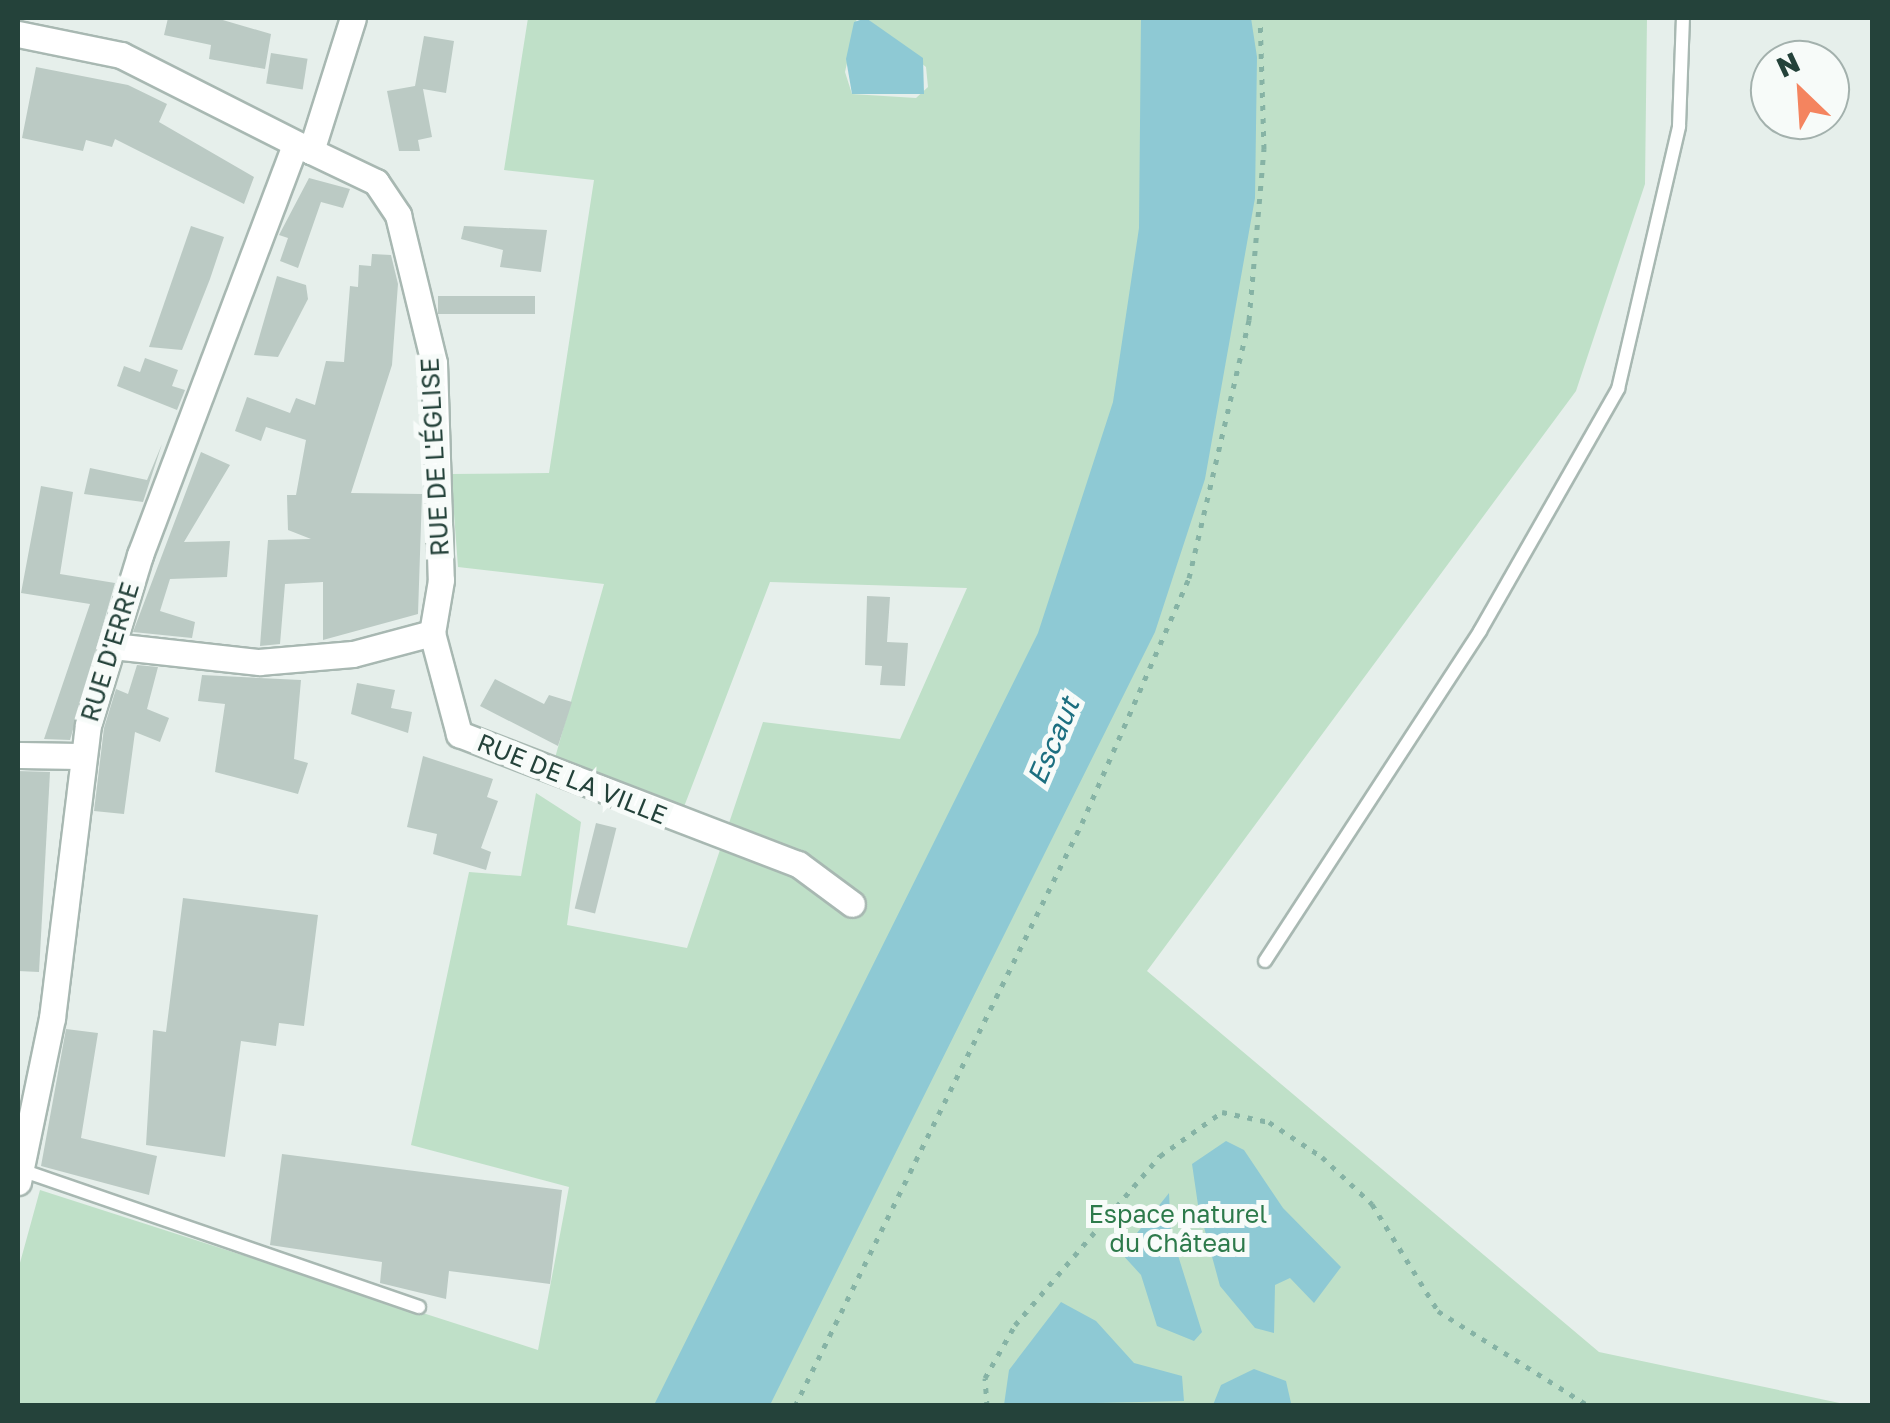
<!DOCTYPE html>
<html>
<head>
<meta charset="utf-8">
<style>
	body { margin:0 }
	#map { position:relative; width:1890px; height:1423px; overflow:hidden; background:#e6efeb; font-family:"Golos Text",sans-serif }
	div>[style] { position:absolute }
	.green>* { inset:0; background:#bfe0c8 }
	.water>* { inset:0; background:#8ec9d4 }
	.building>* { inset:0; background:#bbcac4; transform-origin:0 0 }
	.path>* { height:5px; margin-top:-2.5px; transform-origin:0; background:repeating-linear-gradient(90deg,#86b3a5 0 5px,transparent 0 13px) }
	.roads { filter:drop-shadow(2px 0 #a8b8b2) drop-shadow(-2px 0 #a8b8b2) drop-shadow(0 2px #a8b8b2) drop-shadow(0 -2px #a8b8b2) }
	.lane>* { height:12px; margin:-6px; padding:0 6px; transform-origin:6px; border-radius:6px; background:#fff }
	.street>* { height:25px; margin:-12.5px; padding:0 12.5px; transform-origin:12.5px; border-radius:12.5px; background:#fff }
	span { translate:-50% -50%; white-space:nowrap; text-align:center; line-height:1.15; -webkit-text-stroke:10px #f7fbf9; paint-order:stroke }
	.street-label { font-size:25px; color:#24423a }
	.park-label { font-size:25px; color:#2d7a4b }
	.water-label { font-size:28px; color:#1c6f80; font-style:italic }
	.frame { position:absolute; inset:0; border:20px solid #24423a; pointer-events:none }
	.north { position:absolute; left:1750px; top:40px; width:100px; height:100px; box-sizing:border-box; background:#f7fbf9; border:2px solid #a3b1ad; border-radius:50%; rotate:335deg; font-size:28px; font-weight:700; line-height:40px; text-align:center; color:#24423a }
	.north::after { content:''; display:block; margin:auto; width:35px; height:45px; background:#f4845f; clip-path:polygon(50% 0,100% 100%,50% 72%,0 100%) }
</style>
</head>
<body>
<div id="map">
	<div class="green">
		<i style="clip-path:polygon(528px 18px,857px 18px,845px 72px,852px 94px,916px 98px,928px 87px,926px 67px,866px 18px,1647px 18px,1645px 184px,1576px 391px,1147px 971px,1599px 1352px,1849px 1405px,18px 1406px,18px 1270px,40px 1190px,538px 1350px,569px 1187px,411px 1145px,469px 872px,521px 876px,536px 793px,581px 822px,567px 925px,687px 948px,763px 722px,900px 739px,967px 588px,770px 582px,682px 812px,553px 765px,604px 584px,458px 567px,451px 474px,549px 473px,594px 180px,504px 170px)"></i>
	</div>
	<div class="water">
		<i style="clip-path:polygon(866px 18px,923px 58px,924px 94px,852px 94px,846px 59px,854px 22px)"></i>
		<i style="clip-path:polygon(1141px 18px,1251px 18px,1257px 57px,1255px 198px,1205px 479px,1155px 632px,770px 1405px,654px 1405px,1038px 633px,1113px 402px,1139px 228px)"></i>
		<i style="clip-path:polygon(1226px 1141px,1244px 1150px,1283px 1208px,1341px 1267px,1314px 1303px,1290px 1278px,1275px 1285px,1274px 1333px,1255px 1328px,1220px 1286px,1198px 1205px,1192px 1164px)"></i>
		<i style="clip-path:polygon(1169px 1193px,1171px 1233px,1202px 1332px,1194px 1341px,1157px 1326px,1141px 1275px,1121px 1253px)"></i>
		<i style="clip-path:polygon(1061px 1302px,1096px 1321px,1134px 1363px,1182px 1376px,1184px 1401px,1004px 1405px,1009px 1370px)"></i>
		<i style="clip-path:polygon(1254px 1369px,1286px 1381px,1291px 1403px,1213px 1405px,1221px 1385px)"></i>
	</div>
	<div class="building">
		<i style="clip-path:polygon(168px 18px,216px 18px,271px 34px,265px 69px,209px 59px,211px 45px,164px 35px)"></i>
		<i style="clip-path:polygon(424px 36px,454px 41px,446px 93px,423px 89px,432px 137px,418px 140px,420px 151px,399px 151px,387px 91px,415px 86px)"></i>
		<i style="left:271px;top:53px;width:37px;height:31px;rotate:9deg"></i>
		<i style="clip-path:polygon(36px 67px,128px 85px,167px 104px,159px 122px,254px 177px,244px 204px,115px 139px,112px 147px,86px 140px,83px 151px,22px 138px)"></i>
		<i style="clip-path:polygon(309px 178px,350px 189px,343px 208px,321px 202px,298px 268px,280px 261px,288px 238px,279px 235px)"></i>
		<i style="clip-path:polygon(191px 226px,224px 237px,210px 279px,182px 350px,149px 347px)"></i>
		<i style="clip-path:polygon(464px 226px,547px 230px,541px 272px,500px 267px,503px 250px,461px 239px)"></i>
		<i style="clip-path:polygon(372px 254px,391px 255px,398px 284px,392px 365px,351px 493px,422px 494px,418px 614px,323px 640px,323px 582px,285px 584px,280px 644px,260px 646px,268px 540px,311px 539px,288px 530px,287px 495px,296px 495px,306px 440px,266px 427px,261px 441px,235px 431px,247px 397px,290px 413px,296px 398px,315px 405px,326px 361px,344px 362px,350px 286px,358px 287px,359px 265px,371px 266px)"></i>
		<i style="clip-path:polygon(277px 276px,306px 285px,308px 299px,278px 357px,254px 355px)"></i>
		<i style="left:535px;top:296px;width:18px;height:97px;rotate:90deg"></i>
		<i style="clip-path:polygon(145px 358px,178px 370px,172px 386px,185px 390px,177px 410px,117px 386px,124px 366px,140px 372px)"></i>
		<i style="clip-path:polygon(162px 444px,143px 502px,84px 494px,90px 468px,147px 480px)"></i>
		<i style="clip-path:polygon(201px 452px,230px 465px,184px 542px,230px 541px,227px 577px,170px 579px,160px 611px,195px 622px,192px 638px,133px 632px)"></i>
		<i style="clip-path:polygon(41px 486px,73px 492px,60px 574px,115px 583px,70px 740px,44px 739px,90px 604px,21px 593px)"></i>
		<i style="clip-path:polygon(867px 596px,890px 597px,887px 642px,908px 643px,905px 686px,880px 685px,882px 666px,865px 665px)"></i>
		<i style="clip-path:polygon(137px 665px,158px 667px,147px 709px,169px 718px,160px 742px,135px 732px,124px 814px,94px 811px,104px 728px,116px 689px,128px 694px)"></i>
		<i style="clip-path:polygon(202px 675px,301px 680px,294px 759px,308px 763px,298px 794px,215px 772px,225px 704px,198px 701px)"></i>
		<i style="clip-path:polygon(495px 679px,544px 704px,549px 695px,572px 702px,558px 746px,480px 706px)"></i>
		<i style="clip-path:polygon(357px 683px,395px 690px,391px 708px,412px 712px,408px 733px,351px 714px)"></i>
		<i style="clip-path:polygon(423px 756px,493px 779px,487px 797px,498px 801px,481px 848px,491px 852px,486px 870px,433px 854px,437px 834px,407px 827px)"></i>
		<i style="clip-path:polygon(18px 771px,50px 772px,39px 972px,18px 971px)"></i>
		<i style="left:596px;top:823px;width:21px;height:88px;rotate:14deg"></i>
		<i style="clip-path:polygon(183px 898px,318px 915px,304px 1026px,279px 1023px,276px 1046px,241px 1041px,225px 1157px,146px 1145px,153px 1030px,166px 1032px)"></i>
		<i style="clip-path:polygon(66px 1029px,98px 1033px,81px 1138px,157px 1156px,149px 1195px,41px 1166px)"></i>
		<i style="clip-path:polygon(282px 1154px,562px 1190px,550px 1284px,449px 1271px,446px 1299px,380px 1283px,382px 1262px,270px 1245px)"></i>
	</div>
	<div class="path">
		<i style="left:795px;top:1406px;width:650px;rotate:-63.79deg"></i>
		<i style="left:1082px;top:823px;width:267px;rotate:-66.4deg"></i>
		<i style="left:1189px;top:578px;width:265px;rotate:-76.9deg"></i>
		<i style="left:1249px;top:320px;width:172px;rotate:-85deg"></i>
		<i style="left:1264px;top:149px;width:131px;rotate:-91.7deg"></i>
		<i style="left:987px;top:1406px;width:28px;rotate:-94deg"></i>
		<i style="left:985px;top:1378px;width:61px;rotate:-60.5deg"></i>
		<i style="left:1015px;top:1325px;width:223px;rotate:-49.4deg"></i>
		<i style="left:1160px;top:1156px;width:76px;rotate:-35.4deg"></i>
		<i style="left:1222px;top:1112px;width:48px;rotate:12deg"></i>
		<i style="left:1269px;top:1122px;width:64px;rotate:33.4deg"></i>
		<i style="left:1322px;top:1157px;width:69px;rotate:43.2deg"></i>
		<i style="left:1372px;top:1204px;width:126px;rotate:58.3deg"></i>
		<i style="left:1438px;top:1311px;width:178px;rotate:32.2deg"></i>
	</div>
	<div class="roads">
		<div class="lane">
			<i style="left:1265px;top:961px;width:394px;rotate:-56.9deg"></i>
			<i style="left:1480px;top:631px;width:279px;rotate:-60.3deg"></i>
			<i style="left:1618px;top:389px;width:270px;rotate:-76.9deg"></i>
			<i style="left:1679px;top:126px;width:108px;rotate:-87.9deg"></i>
			<i style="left:21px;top:1170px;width:421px;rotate:19deg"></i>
		</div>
		<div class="street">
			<i style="left:18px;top:34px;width:105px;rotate:11.5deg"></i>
			<i style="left:121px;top:55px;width:213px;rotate:26.8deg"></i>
			<i style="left:311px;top:151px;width:139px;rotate:-72.5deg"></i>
			<i style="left:311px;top:151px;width:72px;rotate:25.5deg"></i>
			<i style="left:376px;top:182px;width:40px;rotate:56deg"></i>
			<i style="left:398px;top:215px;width:152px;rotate:76.3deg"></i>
			<i style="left:434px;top:363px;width:217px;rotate:88.2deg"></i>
			<i style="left:441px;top:580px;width:54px;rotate:99.6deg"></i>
			<i style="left:113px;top:646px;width:147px;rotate:6.3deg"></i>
			<i style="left:259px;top:662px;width:94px;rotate:-4.9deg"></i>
			<i style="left:353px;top:654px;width:82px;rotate:-14.9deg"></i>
			<i style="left:432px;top:633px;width:105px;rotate:75deg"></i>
			<i style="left:459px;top:734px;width:363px;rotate:21deg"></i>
			<i style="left:798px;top:864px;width:67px;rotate:36.5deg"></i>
			<i style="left:18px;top:755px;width:63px;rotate:0.9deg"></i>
			<i style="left:18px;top:1182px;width:167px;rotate:-78.3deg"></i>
			<i style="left:52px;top:1018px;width:295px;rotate:-83deg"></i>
			<i style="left:88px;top:725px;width:178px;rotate:-73deg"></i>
			<i style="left:140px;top:555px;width:438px;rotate:-69.3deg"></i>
		</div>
	</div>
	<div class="street-label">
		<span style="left:435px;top:457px;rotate:-93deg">RUE DE L'ÉGLISE</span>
		<span style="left:110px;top:652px;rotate:-73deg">RUE D'ERRE</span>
		<span style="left:572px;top:779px;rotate:22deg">RUE DE LA VILLE</span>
	</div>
	<div class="park-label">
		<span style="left:1178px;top:1229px">Espace naturel<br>du Château</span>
	</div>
	<div class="water-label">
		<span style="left:1053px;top:741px;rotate:-67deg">Escaut</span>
	</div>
	<div class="frame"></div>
	<div class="north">N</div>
</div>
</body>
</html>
